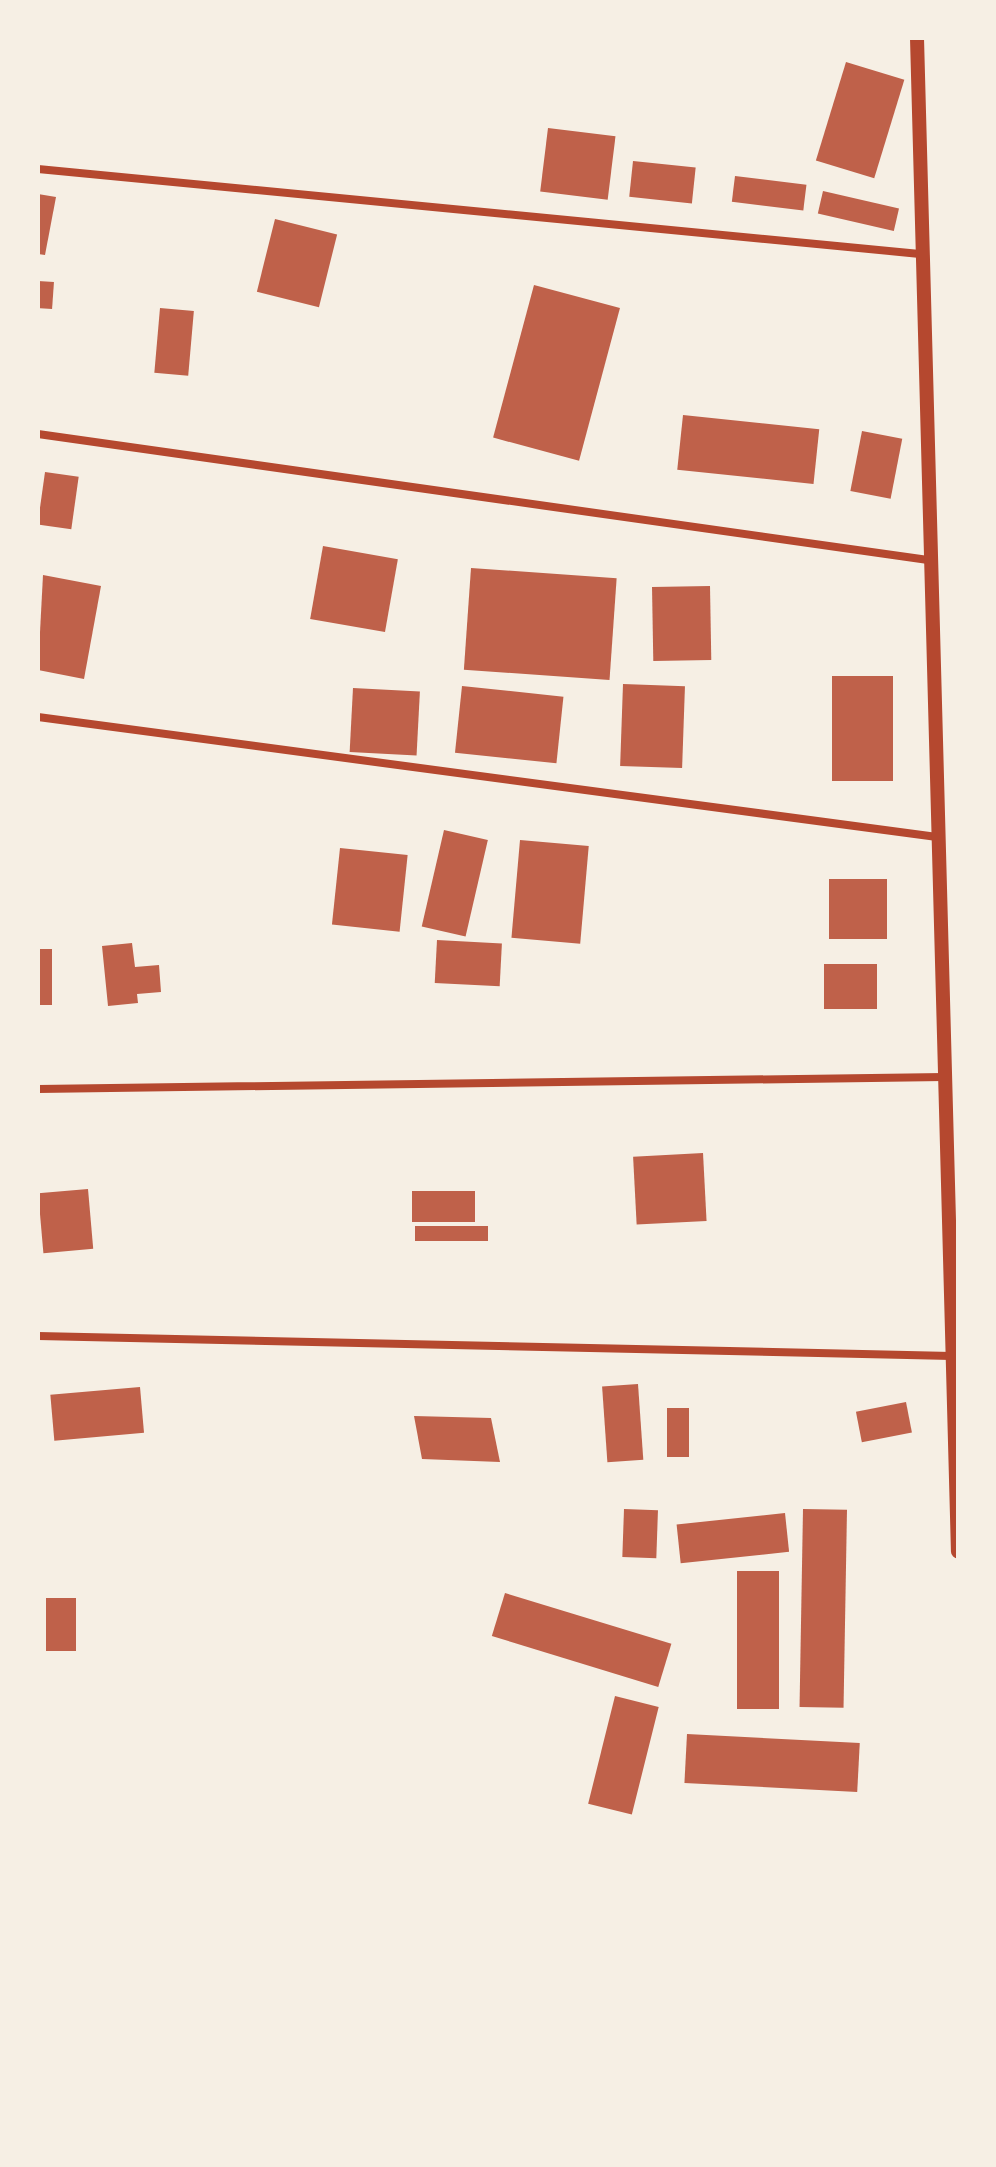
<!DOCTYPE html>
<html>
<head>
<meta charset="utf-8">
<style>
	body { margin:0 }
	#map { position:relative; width:996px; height:2167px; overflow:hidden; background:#f6efe4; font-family:"Fira Sans Condensed",sans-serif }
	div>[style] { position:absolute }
	.building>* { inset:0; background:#bf614a; transform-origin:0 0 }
	.minor>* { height:8px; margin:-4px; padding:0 4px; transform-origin:4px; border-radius:4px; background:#b5482f }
	.tertiary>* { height:14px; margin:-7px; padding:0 7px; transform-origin:7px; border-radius:7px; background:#b5482f }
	span { translate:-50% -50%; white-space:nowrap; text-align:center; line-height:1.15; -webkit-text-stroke:6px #f6efe4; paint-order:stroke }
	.frame { position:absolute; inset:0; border:40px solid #f6efe4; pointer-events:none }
</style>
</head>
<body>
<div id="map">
	<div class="building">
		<i style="left:846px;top:62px;width:61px;height:103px;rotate:17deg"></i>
		<i style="left:548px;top:128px;width:68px;height:64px;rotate:7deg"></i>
		<i style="left:633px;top:161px;width:63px;height:36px;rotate:6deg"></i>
		<i style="left:735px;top:176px;width:72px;height:26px;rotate:7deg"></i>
		<i style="left:823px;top:191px;width:78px;height:23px;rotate:13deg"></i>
		<i style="clip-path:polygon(38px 194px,56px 197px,45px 255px,38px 254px)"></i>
		<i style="left:275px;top:219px;width:64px;height:75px;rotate:14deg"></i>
		<i style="left:38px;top:281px;width:16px;height:27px;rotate:4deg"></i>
		<i style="left:534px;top:285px;width:89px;height:158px;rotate:15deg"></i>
		<i style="left:160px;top:308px;width:34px;height:65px;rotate:5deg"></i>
		<i style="left:683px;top:415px;width:137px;height:55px;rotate:6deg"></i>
		<i style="left:862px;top:431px;width:41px;height:61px;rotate:11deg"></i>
		<i style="left:45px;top:472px;width:34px;height:53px;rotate:8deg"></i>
		<i style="left:323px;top:546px;width:76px;height:74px;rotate:10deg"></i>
		<i style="left:471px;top:568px;width:146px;height:102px;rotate:4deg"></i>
		<i style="clip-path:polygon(43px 575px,101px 586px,84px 679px,38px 670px)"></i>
		<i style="left:710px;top:586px;width:74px;height:58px;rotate:89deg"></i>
		<i style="left:893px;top:676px;width:105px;height:61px;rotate:90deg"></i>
		<i style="left:623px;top:684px;width:62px;height:82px;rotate:2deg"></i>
		<i style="left:462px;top:686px;width:102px;height:67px;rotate:6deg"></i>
		<i style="left:353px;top:688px;width:67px;height:64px;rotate:3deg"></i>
		<i style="left:444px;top:830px;width:45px;height:99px;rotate:13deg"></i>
		<i style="left:520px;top:840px;width:69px;height:98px;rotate:5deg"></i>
		<i style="left:340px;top:848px;width:68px;height:77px;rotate:6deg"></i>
		<i style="left:887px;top:879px;width:60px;height:58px;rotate:90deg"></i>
		<i style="left:437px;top:940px;width:65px;height:43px;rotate:3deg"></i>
		<i style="clip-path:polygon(132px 943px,135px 967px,159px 965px,161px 992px,137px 994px,138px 1003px,108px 1006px,102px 946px)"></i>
		<i style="left:38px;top:949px;width:14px;height:56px"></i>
		<i style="left:877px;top:964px;width:45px;height:53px;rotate:90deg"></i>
		<i style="left:703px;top:1153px;width:68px;height:70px;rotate:87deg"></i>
		<i style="left:88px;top:1189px;width:60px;height:50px;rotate:85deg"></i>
		<i style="left:412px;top:1191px;width:63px;height:31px"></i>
		<i style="left:415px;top:1226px;width:73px;height:15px"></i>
		<i style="left:638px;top:1384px;width:76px;height:36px;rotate:86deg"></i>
		<i style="left:140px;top:1387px;width:46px;height:90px;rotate:85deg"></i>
		<i style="left:906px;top:1402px;width:31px;height:51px;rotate:79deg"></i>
		<i style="left:667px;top:1408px;width:22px;height:49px"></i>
		<i style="clip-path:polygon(414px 1416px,491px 1418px,500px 1462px,422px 1459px)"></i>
		<i style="left:624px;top:1509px;width:34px;height:48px;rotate:2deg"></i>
		<i style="left:803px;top:1509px;width:44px;height:198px;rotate:1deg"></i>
		<i style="left:785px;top:1513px;width:39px;height:109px;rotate:84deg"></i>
		<i style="left:737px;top:1571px;width:42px;height:138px"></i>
		<i style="left:505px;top:1593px;width:174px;height:45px;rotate:17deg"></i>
		<i style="left:46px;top:1598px;width:30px;height:53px"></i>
		<i style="left:615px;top:1696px;width:45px;height:111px;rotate:14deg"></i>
		<i style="left:687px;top:1734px;width:173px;height:49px;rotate:3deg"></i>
	</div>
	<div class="minor">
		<i style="left:38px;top:169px;width:886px;rotate:5.5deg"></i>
		<i style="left:38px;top:434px;width:899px;rotate:8.06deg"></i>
		<i style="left:38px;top:717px;width:907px;rotate:7.6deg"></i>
		<i style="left:38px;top:1089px;width:906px;rotate:-0.76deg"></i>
		<i style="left:38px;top:1336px;width:914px;rotate:1.25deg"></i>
	</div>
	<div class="tertiary">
		<i style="left:917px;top:38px;width:1514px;rotate:88.45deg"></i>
	</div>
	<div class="frame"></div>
</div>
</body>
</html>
